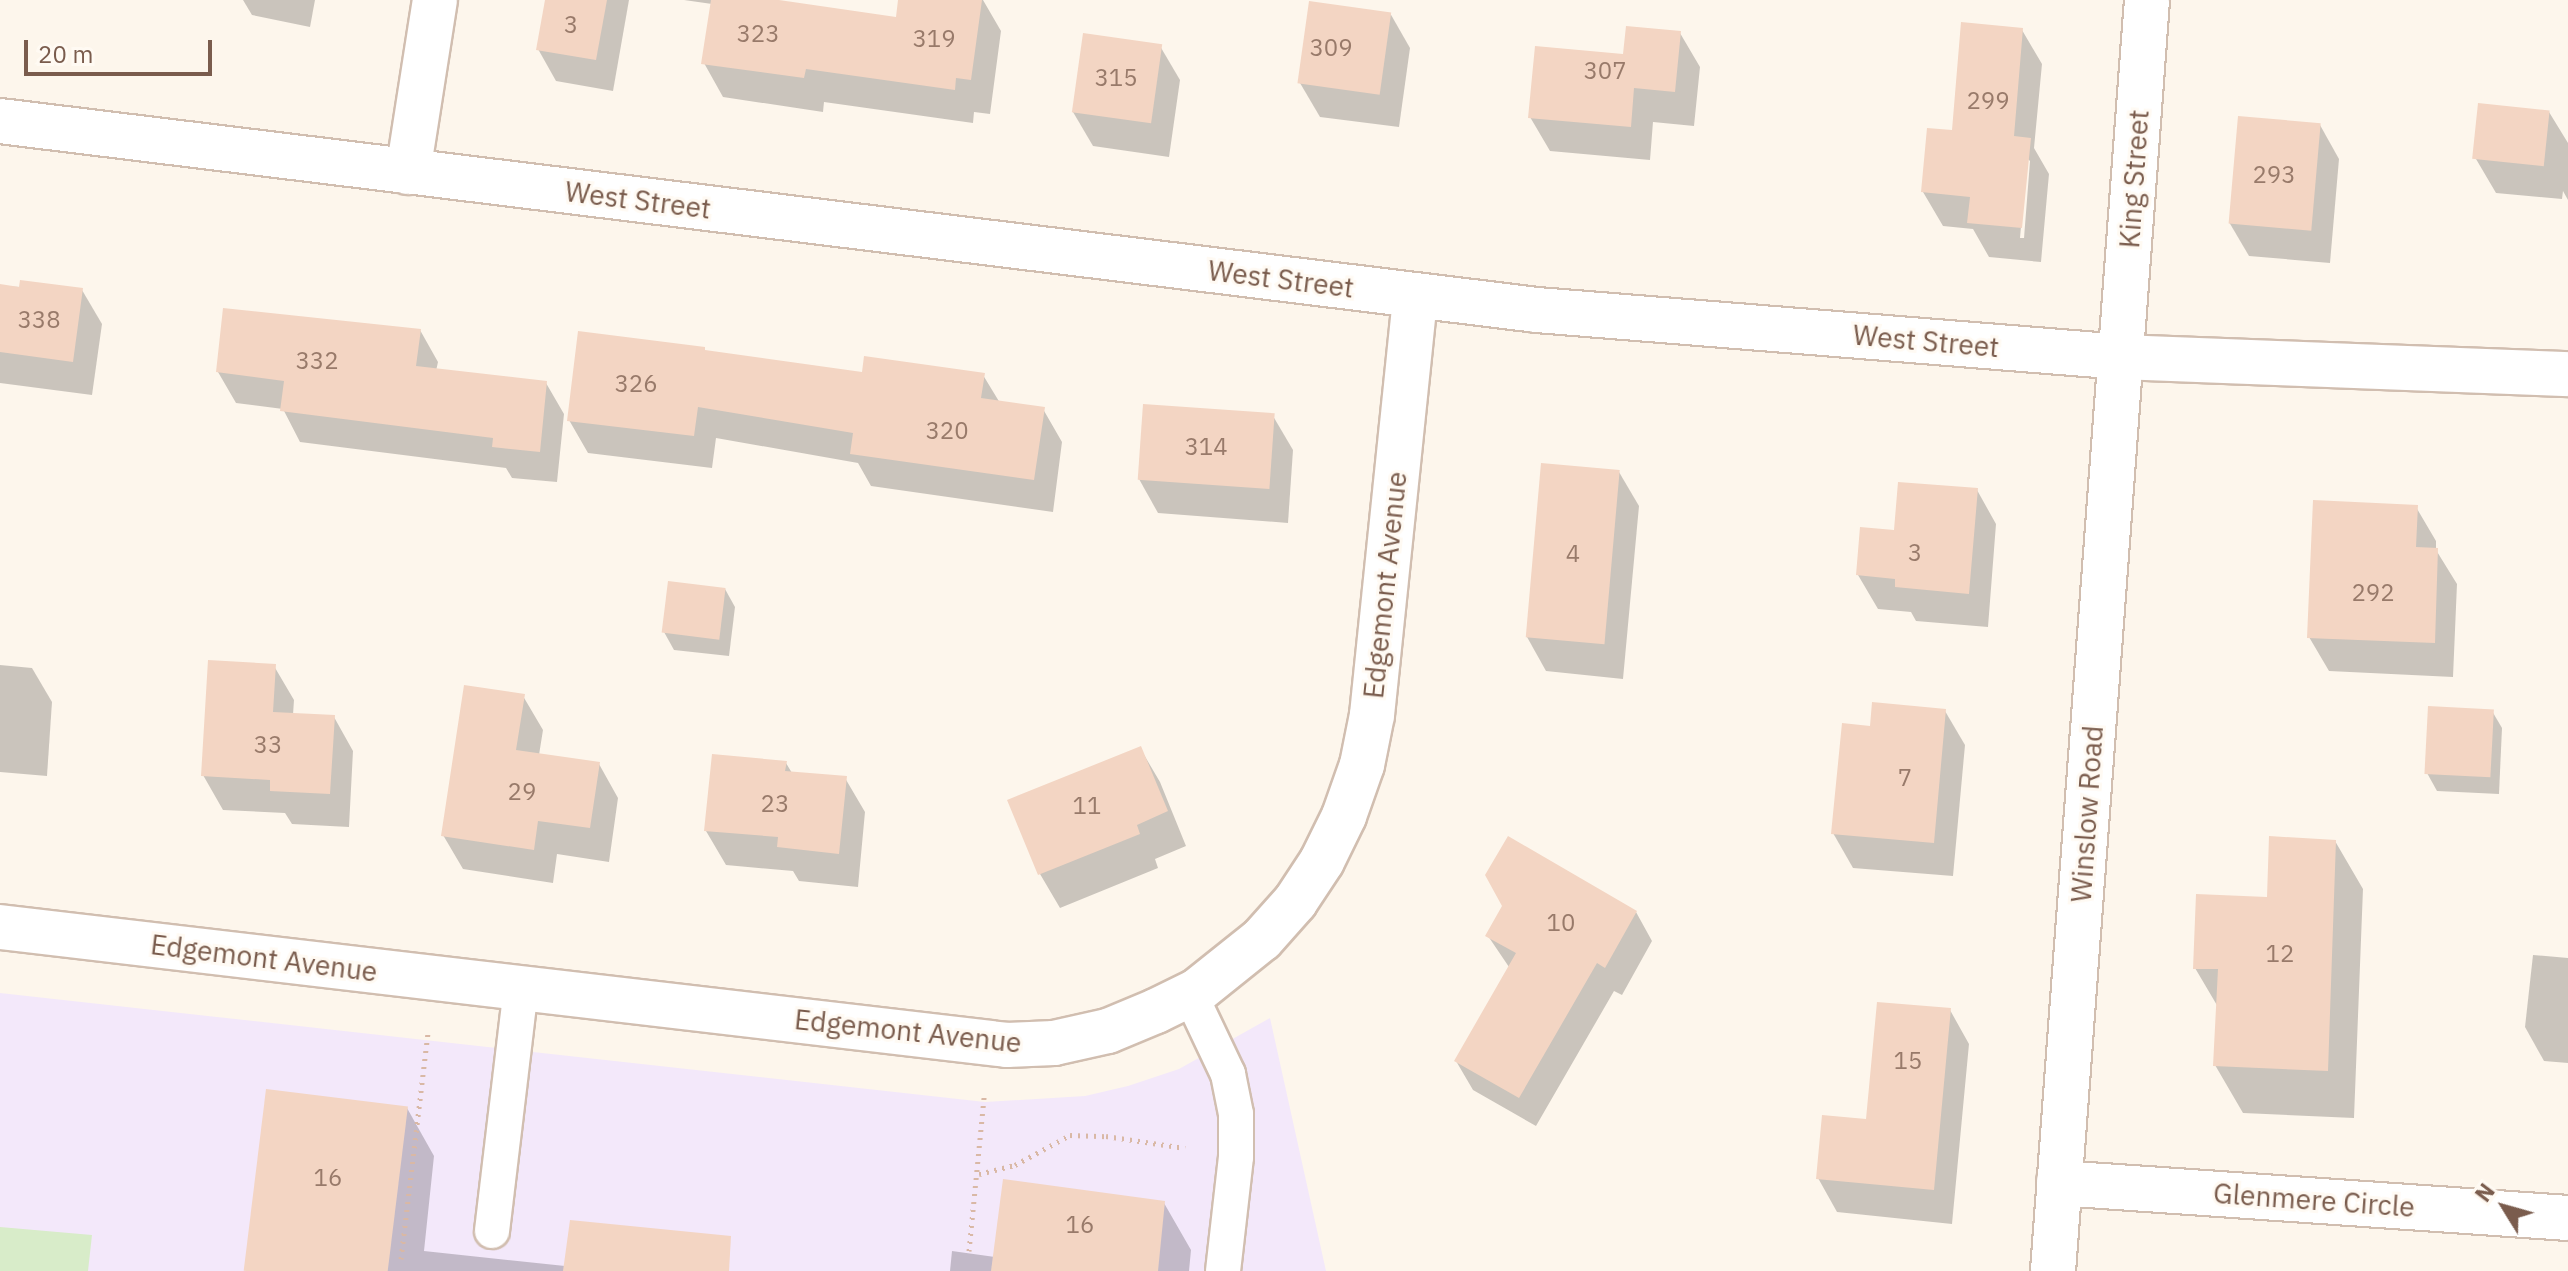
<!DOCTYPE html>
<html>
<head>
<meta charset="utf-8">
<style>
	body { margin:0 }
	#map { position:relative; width:2568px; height:1271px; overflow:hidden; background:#fdf6ec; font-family:"IBM Plex Sans",sans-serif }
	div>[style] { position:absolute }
	.education>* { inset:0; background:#f3e8fa }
	.green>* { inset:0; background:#d8ecc9 }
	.shadow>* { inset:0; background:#0003 }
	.building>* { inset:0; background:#f3d5c3; transform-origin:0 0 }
	.path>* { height:5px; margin-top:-2.5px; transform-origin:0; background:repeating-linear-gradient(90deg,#d9b8a5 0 2px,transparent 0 8px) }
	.roads { filter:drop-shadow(2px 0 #d1beb0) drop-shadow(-2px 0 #d1beb0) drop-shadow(0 2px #d1beb0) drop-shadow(0 -2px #d1beb0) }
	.lane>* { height:34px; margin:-17px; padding:0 17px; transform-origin:17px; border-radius:17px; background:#fff }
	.street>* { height:44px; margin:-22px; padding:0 22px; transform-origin:22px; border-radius:22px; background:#fff }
	.secondary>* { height:44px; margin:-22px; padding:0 22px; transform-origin:22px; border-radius:22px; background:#fff }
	span { translate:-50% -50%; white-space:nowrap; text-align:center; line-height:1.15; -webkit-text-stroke:6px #fffaf3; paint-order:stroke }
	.number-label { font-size:24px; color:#987a6a }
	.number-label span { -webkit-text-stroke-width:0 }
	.street-label { font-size:28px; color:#7a5c4d }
	.north { position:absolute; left:2464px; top:1167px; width:80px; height:80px; -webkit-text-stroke:6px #fffaf3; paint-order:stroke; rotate:307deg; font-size:22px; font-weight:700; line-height:32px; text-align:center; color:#7a5c4d }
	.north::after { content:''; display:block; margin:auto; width:28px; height:36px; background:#7a5c4d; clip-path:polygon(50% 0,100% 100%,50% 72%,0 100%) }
	.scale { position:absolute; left:24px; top:40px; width:188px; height:36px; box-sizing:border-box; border:4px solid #7a5c4d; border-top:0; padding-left:10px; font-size:24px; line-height:28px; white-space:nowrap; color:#7a5c4d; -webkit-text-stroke:6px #fffaf3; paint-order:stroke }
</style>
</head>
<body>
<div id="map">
	<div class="education">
		<i style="clip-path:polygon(0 993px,985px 1102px,1085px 1096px,1128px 1086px,1179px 1069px,1270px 1018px,1326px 1271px,0 1271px)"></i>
	</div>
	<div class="green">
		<i style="clip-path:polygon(0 1227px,92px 1235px,88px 1271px,0 1271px)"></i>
	</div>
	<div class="shadow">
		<i style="clip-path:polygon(243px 0,315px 0,310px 27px,252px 15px)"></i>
		<i style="clip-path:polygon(547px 0,629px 0,613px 91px,556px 81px,538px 49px)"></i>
		<i style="clip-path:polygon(684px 0,764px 0,897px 19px,900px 0,983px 0,1001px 31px,990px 114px,974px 112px,973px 123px,824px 102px,823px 112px,723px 97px,704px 63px,712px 4px)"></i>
		<i style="clip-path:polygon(1390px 13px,1410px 48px,1399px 127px,1320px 117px,1300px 83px)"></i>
		<i style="clip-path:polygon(evenodd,2022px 30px,2042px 64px,2034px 148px,2049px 174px,2041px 262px,1989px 257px,1973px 229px,1943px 226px,1923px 192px,1954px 132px,2022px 30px,2027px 158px,2030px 161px,2024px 238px,2020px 238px,2027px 158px)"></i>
		<i style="clip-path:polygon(1680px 33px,1700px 67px,1694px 126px,1653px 122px,1650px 160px,1550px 151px,1530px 117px,1625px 56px)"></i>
		<i style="clip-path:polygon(1160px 46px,1180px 80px,1169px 157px,1093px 146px,1073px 112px)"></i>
		<i style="clip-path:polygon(2549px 112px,2568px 143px,2568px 200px,2563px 191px,2562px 199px,2496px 193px,2476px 159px)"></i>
		<i style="clip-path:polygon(2320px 125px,2339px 159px,2330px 263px,2249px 256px,2229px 222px)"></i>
		<i style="clip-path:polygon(0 286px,82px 290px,102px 324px,92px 395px,0 383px)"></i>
		<i style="clip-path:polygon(420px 330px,438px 362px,436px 371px,546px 383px,564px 414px,557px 482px,512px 478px,506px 468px,300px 442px,283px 409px,236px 403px,218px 372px)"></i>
		<i style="clip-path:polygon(706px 352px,863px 374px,983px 375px,1000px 403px,1043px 409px,1062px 442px,1053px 512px,871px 486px,858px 463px,716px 438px,712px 468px,588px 453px,569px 420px)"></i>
		<i style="clip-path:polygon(1273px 416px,1293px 450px,1288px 523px,1158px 513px,1139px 479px)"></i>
		<i style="clip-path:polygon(1619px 472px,1639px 506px,1623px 679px,1546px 671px,1527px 637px)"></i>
		<i style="clip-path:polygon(1977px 490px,1996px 524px,1988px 627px,1916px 621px,1911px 612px,1878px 609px,1858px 575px,1896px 533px)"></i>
		<i style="clip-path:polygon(2416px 507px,2436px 541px,2436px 550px,2457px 584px,2453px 677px,2329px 671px,2309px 637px)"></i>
		<i style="clip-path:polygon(725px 589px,735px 607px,729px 656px,674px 650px,664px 632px)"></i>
		<i style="clip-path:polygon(0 665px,32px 668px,52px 702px,47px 776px,0 772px)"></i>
		<i style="clip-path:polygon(274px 666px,294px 700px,293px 715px,334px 717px,353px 751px,349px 827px,292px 824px,285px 813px,223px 810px,203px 775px)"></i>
		<i style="clip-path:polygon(523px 696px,543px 730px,539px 755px,599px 764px,618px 798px,609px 862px,557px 854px,553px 883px,463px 869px,443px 835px)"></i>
		<i style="clip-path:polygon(1945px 711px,1965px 745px,1953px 876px,1853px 868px,1833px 833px,1871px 728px)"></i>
		<i style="clip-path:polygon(2492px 711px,2502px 728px,2499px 794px,2437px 791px,2427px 773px)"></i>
		<i style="clip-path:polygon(1140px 748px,1160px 782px,1186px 846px,1155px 859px,1158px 868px,1060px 908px,1040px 874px,1010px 802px)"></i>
		<i style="clip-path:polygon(786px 763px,792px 773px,845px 778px,865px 812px,858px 887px,799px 881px,793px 871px,726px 865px,706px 831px)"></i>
		<i style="clip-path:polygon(2335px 841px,2363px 889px,2354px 1118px,2243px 1113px,2215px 1065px,2218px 1007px,2195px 968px)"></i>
		<i style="clip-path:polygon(1636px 912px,1652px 941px,1622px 995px,1614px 991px,1536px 1126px,1473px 1090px,1456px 1061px,1509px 967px,1488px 936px)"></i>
		<i style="clip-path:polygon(2533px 955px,2568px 958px,2568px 1063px,2544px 1061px,2525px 1027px)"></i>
		<i style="clip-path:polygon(1950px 1010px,1969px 1044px,1952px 1224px,1837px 1212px,1818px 1178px,1868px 1121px)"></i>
		<i style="clip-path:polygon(407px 1108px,434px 1156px,424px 1251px,565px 1266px,675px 1271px,248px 1271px)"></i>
		<i style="clip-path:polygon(1164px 1203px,1191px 1250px,1189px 1271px,950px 1271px,952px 1251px,995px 1257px)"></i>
	</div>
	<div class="building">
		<i style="clip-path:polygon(545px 0,607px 0,596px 60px,536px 50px)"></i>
		<i style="clip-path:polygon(711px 0,779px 0,896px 17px,898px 0,982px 0,971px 80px,956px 78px,955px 90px,806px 69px,804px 78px,701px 64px)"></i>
		<i style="left:1309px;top:1px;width:83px;height:83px;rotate:8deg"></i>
		<i style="clip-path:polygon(1961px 22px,2023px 28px,2014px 136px,2031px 138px,2022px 228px,1967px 223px,1970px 197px,1921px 192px,1927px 128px,1952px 130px)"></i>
		<i style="clip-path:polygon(1626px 26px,1681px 31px,1675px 92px,1634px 88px,1631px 127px,1528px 118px,1535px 46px,1623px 54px)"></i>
		<i style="left:1083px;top:33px;width:80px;height:80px;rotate:8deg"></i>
		<i style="left:2478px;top:103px;width:72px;height:56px;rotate:6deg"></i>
		<i style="left:2238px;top:116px;width:83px;height:108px;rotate:5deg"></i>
		<i style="clip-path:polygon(20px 280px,83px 288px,73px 362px,0 352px,0 284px,19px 287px)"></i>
		<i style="clip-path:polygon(223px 308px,421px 329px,416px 366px,547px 381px,540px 452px,492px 447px,493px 438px,280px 411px,284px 381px,216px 372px)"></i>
		<i style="clip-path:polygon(578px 331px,705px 347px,705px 350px,862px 372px,864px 356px,985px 373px,981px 398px,1045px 407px,1034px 480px,850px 454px,853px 433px,698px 407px,694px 436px,567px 421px)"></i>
		<i style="left:1143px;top:404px;width:132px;height:76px;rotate:4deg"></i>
		<i style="left:1541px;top:463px;width:79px;height:175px;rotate:5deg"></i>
		<i style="clip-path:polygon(1898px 482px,1978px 488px,1969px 594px,1895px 587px,1895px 579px,1856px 575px,1860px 527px,1894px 530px)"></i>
		<i style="clip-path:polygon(2313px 500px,2418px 505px,2416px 547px,2438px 548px,2435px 643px,2307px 638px)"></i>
		<i style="left:668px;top:581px;width:58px;height:52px;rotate:7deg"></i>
		<i style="clip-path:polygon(208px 660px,276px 664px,273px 712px,335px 715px,330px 794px,270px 791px,270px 780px,201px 776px)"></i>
		<i style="clip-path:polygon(464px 685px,525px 694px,516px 750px,600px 762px,590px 828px,538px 821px,534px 850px,441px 836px)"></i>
		<i style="clip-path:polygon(1872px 702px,1946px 709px,1934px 843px,1831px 834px,1842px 723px,1870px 726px)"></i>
		<i style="left:2428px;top:706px;width:66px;height:68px;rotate:3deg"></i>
		<i style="clip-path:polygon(1141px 746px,1168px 811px,1137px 825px,1140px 834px,1038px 875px,1007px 800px)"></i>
		<i style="clip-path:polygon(712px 754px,787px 761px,785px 771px,847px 776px,839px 854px,777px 847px,778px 837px,704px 831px)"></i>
		<i style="clip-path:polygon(1508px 836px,1637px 911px,1605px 968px,1597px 963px,1519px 1098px,1454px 1061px,1516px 953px,1485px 936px,1502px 906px,1485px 875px)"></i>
		<i style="clip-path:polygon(2269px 836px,2336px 840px,2328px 1071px,2213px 1066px,2218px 969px,2193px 969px,2196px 894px,2267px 897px)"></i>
		<i style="clip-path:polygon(1877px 1002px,1951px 1008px,1934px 1190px,1816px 1179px,1822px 1115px,1866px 1119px)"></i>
		<i style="left:266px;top:1089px;width:143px;height:183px;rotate:7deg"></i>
		<i style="clip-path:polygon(1003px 1179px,1165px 1201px,1158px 1271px,991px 1271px)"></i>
		<i style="clip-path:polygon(570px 1220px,731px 1236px,729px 1271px,563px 1271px)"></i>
	</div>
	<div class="path">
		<i style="left:979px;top:1174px;width:37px;rotate:-14deg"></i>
		<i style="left:1015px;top:1165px;width:63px;rotate:-28.6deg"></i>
		<i style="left:1070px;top:1135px;width:36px;rotate:2deg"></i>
		<i style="left:1106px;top:1136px;width:80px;rotate:8.6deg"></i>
		<i style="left:969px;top:1251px;width:155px;rotate:-84.4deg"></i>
		<i style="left:401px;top:1259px;width:228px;rotate:-83.2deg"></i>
	</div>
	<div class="roads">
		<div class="lane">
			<i style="left:1190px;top:994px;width:89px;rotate:64.6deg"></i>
			<i style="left:1228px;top:1074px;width:41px;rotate:78.7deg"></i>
			<i style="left:1236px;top:1114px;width:43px;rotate:90deg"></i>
			<i style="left:1236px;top:1157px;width:115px;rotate:96.5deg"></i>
			<i style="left:492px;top:1231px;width:245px;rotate:-83.2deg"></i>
		</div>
		<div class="street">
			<i style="left:408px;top:172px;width:174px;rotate:-81.1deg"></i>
			<i style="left:0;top:927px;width:1014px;rotate:6.68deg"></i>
			<i style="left:1007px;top:1045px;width:47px;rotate:-2.4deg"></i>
			<i style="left:1054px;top:1043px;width:55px;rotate:-12.5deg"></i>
			<i style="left:1108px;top:1031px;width:52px;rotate:-22.6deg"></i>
			<i style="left:1156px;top:1011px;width:46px;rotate:-26deg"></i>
			<i style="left:1197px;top:991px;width:83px;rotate:-38.7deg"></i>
			<i style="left:1262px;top:939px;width:50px;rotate:-48.3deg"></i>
			<i style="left:1295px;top:902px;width:49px;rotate:-56.6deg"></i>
			<i style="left:1322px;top:861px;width:50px;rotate:-63.9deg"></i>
			<i style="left:1344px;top:816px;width:54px;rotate:-70.6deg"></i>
			<i style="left:1362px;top:765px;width:51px;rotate:-78.7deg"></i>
			<i style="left:1372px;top:715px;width:421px;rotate:-84.1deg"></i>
			<i style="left:2059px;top:1183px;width:510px;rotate:3.93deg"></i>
			<i style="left:2053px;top:1271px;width:1274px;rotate:-85.77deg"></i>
		</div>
		<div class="secondary">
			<i style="left:0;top:121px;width:1549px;rotate:7.01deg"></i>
			<i style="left:1537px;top:310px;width:587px;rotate:4.59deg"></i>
			<i style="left:2122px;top:357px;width:446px;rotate:2.2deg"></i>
		</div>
	</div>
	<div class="number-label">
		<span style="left:571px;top:25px">3</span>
		<span style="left:758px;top:34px">323</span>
		<span style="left:934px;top:39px">319</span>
		<span style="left:1331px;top:48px">309</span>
		<span style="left:1605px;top:71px">307</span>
		<span style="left:1116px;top:78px">315</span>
		<span style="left:1988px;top:101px">299</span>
		<span style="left:2274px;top:175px">293</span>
		<span style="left:39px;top:320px">338</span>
		<span style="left:317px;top:361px">332</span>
		<span style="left:636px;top:384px">326</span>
		<span style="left:947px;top:431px">320</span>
		<span style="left:1206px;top:447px">314</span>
		<span style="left:1915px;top:553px">3</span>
		<span style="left:1573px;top:554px">4</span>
		<span style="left:2373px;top:593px">292</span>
		<span style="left:268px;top:745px">33</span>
		<span style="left:1905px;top:778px">7</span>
		<span style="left:522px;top:792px">29</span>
		<span style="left:775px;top:804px">23</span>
		<span style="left:1087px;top:806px">11</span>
		<span style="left:1561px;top:923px">10</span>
		<span style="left:2280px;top:954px">12</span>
		<span style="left:1908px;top:1061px">15</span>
		<span style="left:328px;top:1178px">16</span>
		<span style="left:1080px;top:1225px">16</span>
	</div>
	<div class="street-label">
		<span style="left:2134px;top:179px;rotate:-86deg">King Street</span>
		<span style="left:638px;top:200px;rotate:7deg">West Street</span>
		<span style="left:1281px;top:279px;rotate:7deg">West Street</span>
		<span style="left:1926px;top:341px;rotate:5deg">West Street</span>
		<span style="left:1385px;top:585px;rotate:-84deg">Edgemont Avenue</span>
		<span style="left:2087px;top:814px;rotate:-86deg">Winslow Road</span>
		<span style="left:264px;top:958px;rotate:7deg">Edgemont Avenue</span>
		<span style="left:908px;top:1031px;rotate:6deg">Edgemont Avenue</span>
		<span style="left:2314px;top:1200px;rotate:4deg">Glenmere Circle</span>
	</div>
	<div class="north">N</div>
	<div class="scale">20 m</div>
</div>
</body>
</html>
